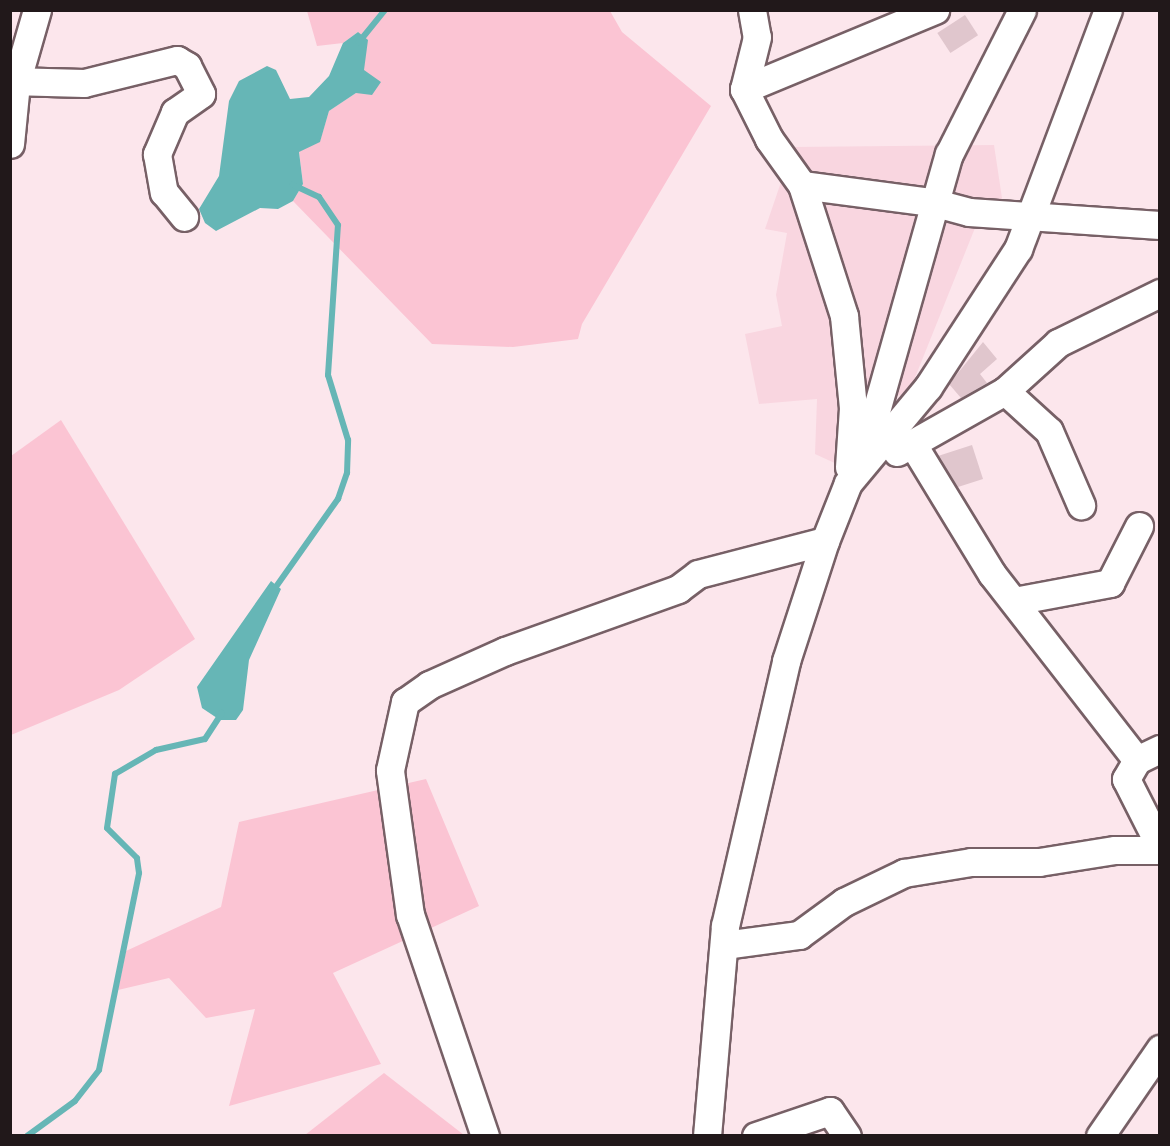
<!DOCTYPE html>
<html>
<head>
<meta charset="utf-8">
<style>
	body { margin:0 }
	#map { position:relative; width:1170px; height:1146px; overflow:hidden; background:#fce6ec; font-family:"Source Sans 3",sans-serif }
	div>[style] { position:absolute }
	.built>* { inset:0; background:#f9d6e0 }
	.green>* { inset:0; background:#fbc4d3 }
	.water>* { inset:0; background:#66b6b6 }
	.stream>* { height:6px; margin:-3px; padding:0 3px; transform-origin:3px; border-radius:3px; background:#66b6b6 }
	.building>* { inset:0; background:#e0c6cd; transform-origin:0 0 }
	.roads { filter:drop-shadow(2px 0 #776066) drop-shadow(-2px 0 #776066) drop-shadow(0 2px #776066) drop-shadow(0 -2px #776066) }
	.minor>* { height:27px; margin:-13.5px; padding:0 13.5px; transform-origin:13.5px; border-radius:13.5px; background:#fff }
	span { translate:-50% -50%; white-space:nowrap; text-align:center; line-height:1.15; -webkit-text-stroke:6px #fce6ec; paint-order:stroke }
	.frame { position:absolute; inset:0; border:12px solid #21181a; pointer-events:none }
</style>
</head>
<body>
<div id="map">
	<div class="built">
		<i style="clip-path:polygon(994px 145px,1005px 218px,979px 218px,908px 395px,875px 396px,852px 471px,815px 454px,817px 399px,759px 404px,745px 334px,782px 326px,776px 295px,787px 233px,765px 229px,793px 147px)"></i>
	</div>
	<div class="green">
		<i style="clip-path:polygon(307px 11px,610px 11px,622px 32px,711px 106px,582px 324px,578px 339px,513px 347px,432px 344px,293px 201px,303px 184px,299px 151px,320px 141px,329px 111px,356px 93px,364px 70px,358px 32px,343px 43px,317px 46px)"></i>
		<i style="clip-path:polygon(61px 420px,195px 639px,119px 690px,11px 735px,11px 456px)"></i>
		<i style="clip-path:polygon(426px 779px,479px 906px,333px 973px,381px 1064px,229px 1106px,255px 1009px,206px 1018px,169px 978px,118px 990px,126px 951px,221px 907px,239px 822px)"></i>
		<i style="clip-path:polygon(384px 1073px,464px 1135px,305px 1135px)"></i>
	</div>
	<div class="water">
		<i style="clip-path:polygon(358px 32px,368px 40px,364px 70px,381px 82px,372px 95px,356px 93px,329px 111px,320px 142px,299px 152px,303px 184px,293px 201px,278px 209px,260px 208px,216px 231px,205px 223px,199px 209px,219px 176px,229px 101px,239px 81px,267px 66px,276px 70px,290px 99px,309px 97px,329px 76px,343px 43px)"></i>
		<i style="clip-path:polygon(271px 581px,281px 589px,249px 660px,243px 710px,236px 720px,220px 720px,202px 708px,197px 687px)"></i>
	</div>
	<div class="stream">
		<i style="left:359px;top:42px;width:41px;rotate:-50.9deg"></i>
		<i style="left:273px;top:591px;width:113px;rotate:-54.8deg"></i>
		<i style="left:338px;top:499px;width:28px;rotate:-71deg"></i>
		<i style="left:347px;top:473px;width:33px;rotate:-88deg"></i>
		<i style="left:348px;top:440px;width:68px;rotate:-107.1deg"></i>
		<i style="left:328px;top:375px;width:150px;rotate:-86.2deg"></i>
		<i style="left:338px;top:225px;width:34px;rotate:-124deg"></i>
		<i style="left:319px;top:197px;width:29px;rotate:-155deg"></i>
		<i style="left:27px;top:1136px;width:59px;rotate:-36.1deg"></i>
		<i style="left:75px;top:1101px;width:39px;rotate:-52deg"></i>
		<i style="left:99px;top:1070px;width:201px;rotate:-78.5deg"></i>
		<i style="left:139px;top:873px;width:15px;rotate:-98deg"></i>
		<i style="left:137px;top:858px;width:42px;rotate:-135deg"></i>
		<i style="left:107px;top:828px;width:55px;rotate:-81.6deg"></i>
		<i style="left:115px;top:774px;width:48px;rotate:-30.3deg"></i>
		<i style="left:156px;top:750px;width:50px;rotate:-12.7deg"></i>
		<i style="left:205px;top:739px;width:31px;rotate:-57deg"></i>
	</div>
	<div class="building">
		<i style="left:965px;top:15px;width:24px;height:33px;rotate:57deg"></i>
		<i style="clip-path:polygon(983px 342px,997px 359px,980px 374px,987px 383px,961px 398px,949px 384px)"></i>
		<i style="clip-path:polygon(972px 445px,983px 479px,958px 487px,938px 456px)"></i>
	</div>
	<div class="roads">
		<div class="minor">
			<i style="left:752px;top:10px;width:27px;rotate:80deg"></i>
			<i style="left:757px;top:37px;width:54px;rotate:104deg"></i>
			<i style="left:744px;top:89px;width:56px;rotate:63.4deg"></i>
			<i style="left:769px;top:139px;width:57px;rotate:54.3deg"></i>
			<i style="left:802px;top:185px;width:131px;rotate:7.5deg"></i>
			<i style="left:932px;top:202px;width:38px;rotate:15deg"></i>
			<i style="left:969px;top:212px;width:191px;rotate:3.9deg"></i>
			<i style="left:10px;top:81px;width:74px;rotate:1.5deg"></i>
			<i style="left:84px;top:83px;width:96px;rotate:-13.9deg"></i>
			<i style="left:177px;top:60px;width:12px;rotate:31deg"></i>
			<i style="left:187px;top:66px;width:31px;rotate:63deg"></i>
			<i style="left:201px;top:94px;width:32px;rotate:145deg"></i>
			<i style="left:175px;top:112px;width:46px;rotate:113.2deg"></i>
			<i style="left:157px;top:154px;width:39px;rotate:80deg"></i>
			<i style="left:164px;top:192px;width:32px;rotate:51deg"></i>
			<i style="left:744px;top:89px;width:207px;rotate:-22.5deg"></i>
			<i style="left:10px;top:144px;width:61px;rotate:-84.4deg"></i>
			<i style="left:16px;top:83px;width:76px;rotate:-74deg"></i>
			<i style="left:802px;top:185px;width:138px;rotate:72.2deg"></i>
			<i style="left:844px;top:316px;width:92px;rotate:84.4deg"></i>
			<i style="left:853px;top:408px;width:59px;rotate:93.9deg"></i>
			<i style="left:1005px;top:391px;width:59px;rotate:42.3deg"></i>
			<i style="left:1049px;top:431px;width:81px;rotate:66.6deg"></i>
			<i style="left:912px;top:443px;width:153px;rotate:58.6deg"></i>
			<i style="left:992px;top:574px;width:236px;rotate:52.1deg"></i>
			<i style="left:1137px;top:760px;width:22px;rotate:120deg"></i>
			<i style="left:1126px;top:779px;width:75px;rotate:63.1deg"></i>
			<i style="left:897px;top:452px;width:124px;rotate:-29.5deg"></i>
			<i style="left:1005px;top:391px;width:72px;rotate:-42.2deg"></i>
			<i style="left:1058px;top:343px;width:114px;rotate:-26.1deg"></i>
			<i style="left:863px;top:457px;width:315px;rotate:-74.2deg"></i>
			<i style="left:949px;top:154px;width:161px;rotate:-63.1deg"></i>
			<i style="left:1014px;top:601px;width:98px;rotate:-10.6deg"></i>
			<i style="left:1110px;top:583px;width:64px;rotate:-63deg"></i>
			<i style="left:1137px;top:760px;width:25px;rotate:-26deg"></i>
			<i style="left:724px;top:945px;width:76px;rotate:-7.6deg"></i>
			<i style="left:799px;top:935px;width:56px;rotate:-36.3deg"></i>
			<i style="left:844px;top:902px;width:67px;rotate:-25.8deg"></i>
			<i style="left:904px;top:873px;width:68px;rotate:-9.3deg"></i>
			<i style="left:971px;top:862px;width:68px"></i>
			<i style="left:1039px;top:862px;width:77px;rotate:-9deg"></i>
			<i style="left:1115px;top:850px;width:45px"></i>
			<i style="left:485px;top:1136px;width:233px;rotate:-108.7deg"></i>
			<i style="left:410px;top:915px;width:146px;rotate:-97.9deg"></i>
			<i style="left:390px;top:770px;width:70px;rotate:-77.6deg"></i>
			<i style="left:405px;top:702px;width:29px;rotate:-35deg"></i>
			<i style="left:429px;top:685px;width:83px;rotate:-24.1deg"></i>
			<i style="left:505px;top:651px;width:184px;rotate:-19.7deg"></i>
			<i style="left:678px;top:589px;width:25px;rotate:-37deg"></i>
			<i style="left:698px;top:574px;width:131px;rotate:-14.6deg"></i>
			<i style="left:707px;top:1136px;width:211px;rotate:-85.1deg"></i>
			<i style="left:725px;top:926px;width:272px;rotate:-77deg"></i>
			<i style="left:786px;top:661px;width:126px;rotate:-72deg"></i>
			<i style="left:825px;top:541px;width:62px;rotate:-68.4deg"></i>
			<i style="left:848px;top:483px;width:125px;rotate:-50.2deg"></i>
			<i style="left:928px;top:387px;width:165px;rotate:-56.9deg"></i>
			<i style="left:1018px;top:249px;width:255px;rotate:-69.4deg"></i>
			<i style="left:756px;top:1136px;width:78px;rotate:-18.7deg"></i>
			<i style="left:830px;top:1111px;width:30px;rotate:56deg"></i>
			<i style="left:1100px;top:1136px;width:106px;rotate:-55.4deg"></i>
		</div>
	</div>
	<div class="frame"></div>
</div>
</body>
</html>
